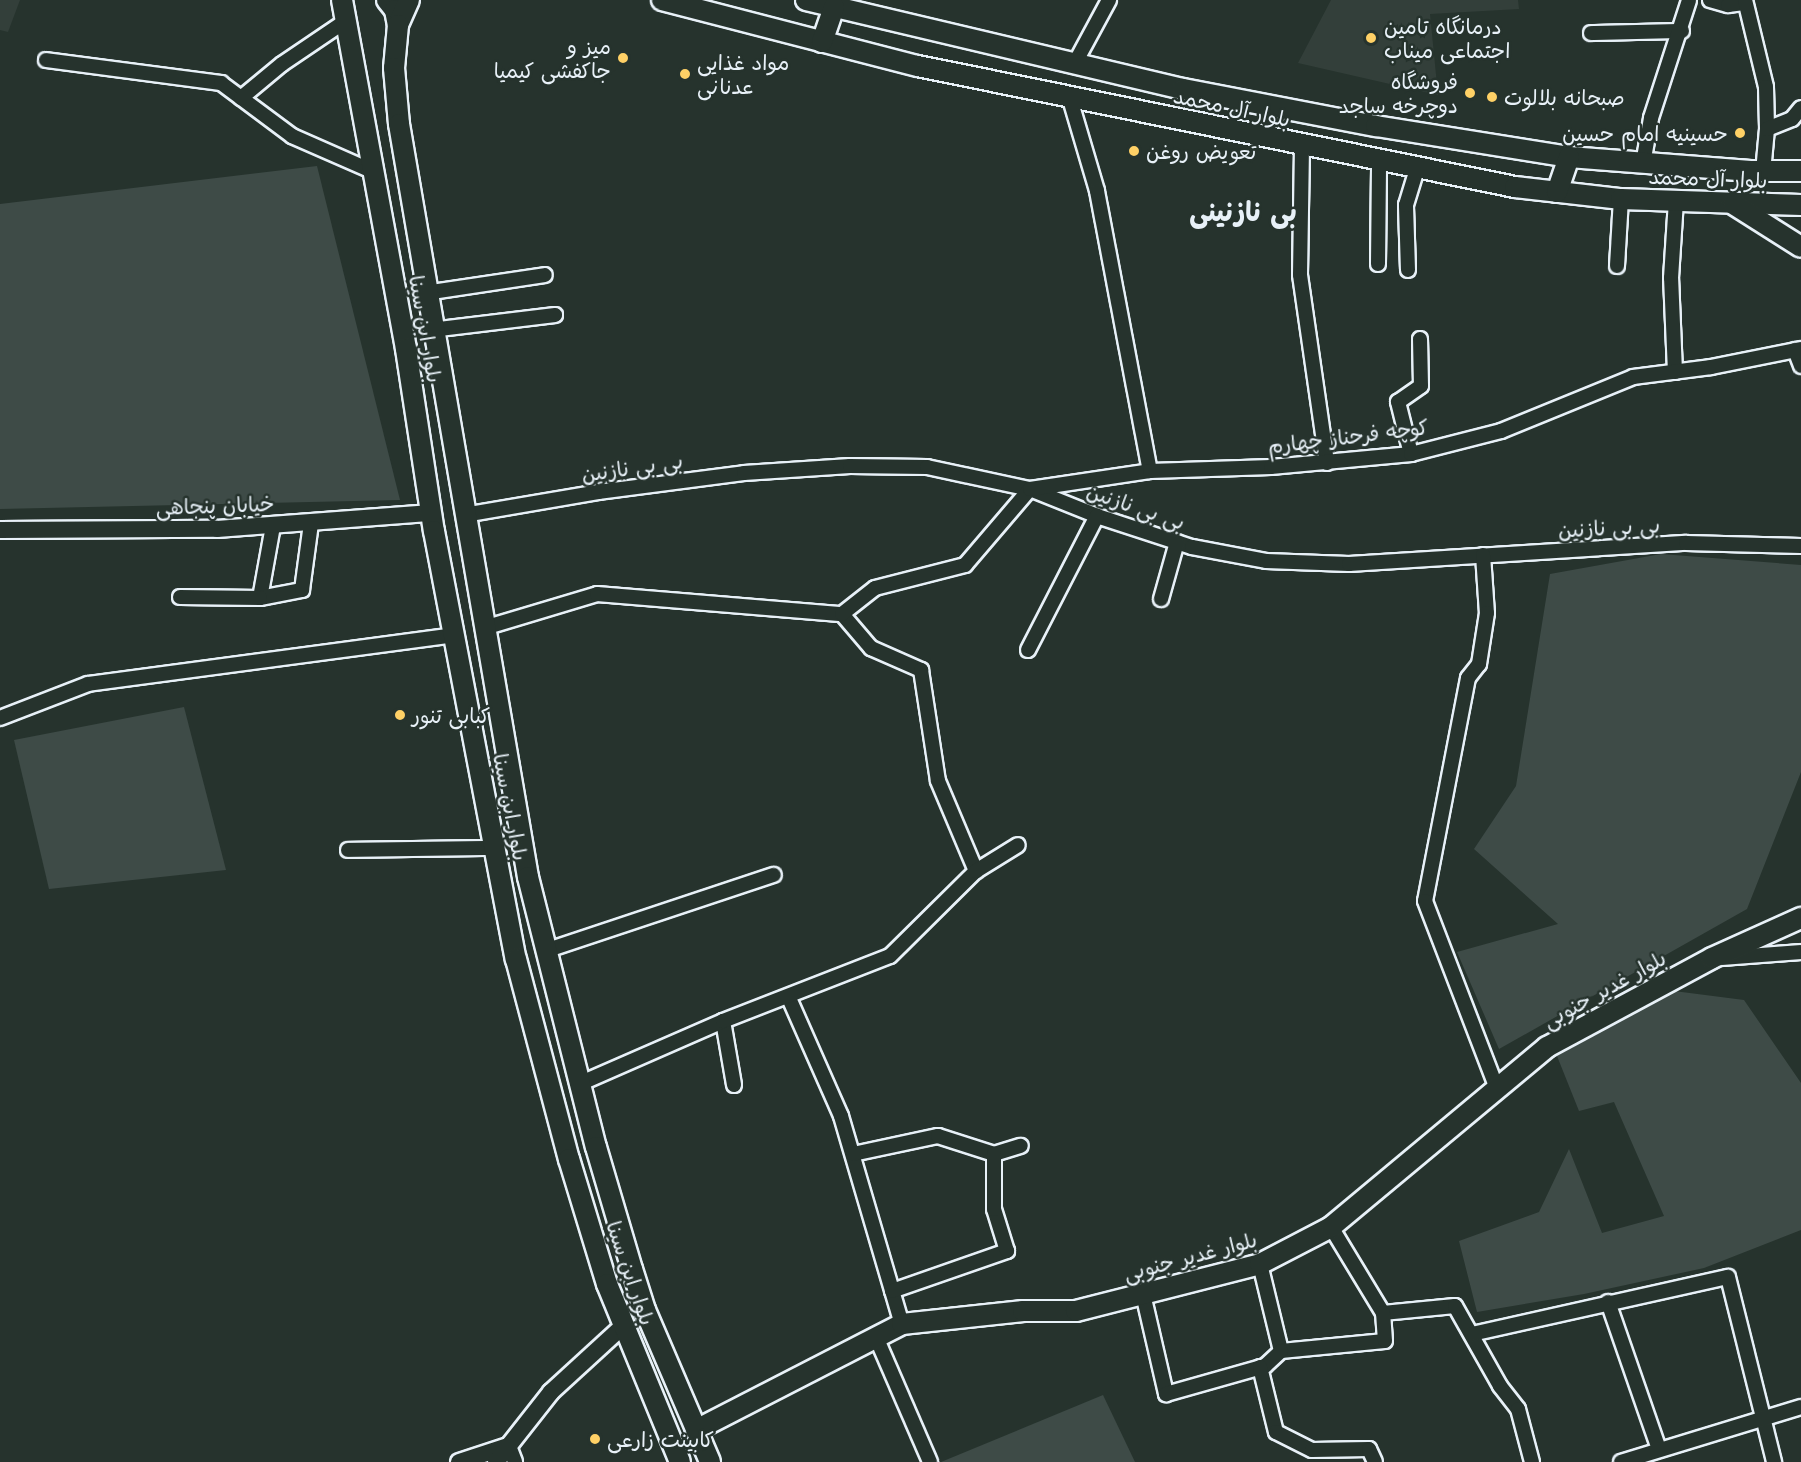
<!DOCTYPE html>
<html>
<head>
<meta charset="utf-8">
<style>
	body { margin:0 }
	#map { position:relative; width:1801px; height:1462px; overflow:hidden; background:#26332d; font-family:Mali,"Playpen Sans Arabic",sans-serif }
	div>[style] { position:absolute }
	.built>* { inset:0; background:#333f3a }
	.green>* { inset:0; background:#3e4b47 }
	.roads { filter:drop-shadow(2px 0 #e8f1f8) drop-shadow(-2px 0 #e8f1f8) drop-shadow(0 2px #e8f1f8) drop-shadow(0 -2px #e8f1f8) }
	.minor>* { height:14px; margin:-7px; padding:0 7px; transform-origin:7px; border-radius:7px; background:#26332d }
	.tertiary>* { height:16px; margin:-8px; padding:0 8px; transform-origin:8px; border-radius:8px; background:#26332d }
	.secondary>* { height:20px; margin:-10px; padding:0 10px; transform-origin:10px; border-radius:10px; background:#26332d }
	.dots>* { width:16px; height:16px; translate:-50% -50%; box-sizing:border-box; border:3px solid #26332d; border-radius:50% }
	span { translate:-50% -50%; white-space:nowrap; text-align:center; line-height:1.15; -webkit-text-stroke:5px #26332d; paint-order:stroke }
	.poi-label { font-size:21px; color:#e8f1f8 }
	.left { translate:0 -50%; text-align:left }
	.right { translate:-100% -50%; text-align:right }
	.street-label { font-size:21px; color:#e8f1f8 }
	.district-label { font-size:27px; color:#e8f1f8; font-weight:700 }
</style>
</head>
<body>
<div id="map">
	<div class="built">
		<i style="clip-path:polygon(0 0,20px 0,8px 32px,0 30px)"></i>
		<i style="clip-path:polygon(1331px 0,1518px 0,1519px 9px,1430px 14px,1438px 95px,1298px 63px)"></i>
	</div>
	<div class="green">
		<i style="clip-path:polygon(317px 166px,400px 500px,0 509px,0 204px)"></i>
		<i style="clip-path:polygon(1661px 554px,1801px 565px,1801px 772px,1747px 909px,1499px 1049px,1457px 952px,1558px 924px,1474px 849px,1516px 786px,1550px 574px)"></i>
		<i style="clip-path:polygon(184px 707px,226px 870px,49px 889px,14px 740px)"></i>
		<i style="clip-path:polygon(1674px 991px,1744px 1000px,1801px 1083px,1801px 1230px,1704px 1268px,1584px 1294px,1477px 1312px,1459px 1241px,1539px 1212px,1569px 1149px,1602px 1233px,1664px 1216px,1614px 1102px,1579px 1111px,1557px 1056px)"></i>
		<i style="clip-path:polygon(1103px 1395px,1135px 1462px,941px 1462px)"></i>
	</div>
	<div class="roads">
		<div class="minor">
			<i style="left:1710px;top:0;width:19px;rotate:16deg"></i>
			<i style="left:1728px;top:5px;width:16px;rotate:-7deg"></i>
			<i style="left:1745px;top:0;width:89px;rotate:76.4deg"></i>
			<i style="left:1766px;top:87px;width:42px;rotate:88.6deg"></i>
			<i style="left:1767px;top:129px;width:43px;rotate:95.3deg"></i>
			<i style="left:1591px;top:33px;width:91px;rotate:-1.3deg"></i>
			<i style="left:46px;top:60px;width:177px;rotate:7.5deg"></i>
			<i style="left:221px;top:83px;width:89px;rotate:36.7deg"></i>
			<i style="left:292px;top:136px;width:90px;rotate:23.7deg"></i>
			<i style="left:1075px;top:63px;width:72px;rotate:-61.6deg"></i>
			<i style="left:241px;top:98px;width:53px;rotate:-39.7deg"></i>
			<i style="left:282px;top:64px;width:75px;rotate:-34.1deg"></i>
			<i style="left:1070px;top:99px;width:96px;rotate:73.6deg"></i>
			<i style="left:1097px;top:191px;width:285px;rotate:79.3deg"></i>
			<i style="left:1767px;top:129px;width:27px;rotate:-22deg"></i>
			<i style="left:1792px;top:119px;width:14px;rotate:-51deg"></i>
			<i style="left:1302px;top:147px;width:128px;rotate:90.9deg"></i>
			<i style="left:1300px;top:275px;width:190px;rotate:81.8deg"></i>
			<i style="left:1643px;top:164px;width:47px;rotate:-80.1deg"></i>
			<i style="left:1651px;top:118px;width:124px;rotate:-72.1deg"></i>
			<i style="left:1378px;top:264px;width:102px;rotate:-89.4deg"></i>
			<i style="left:1617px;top:266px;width:67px;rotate:-86.6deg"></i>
			<i style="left:1408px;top:270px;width:65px;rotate:-91.8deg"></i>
			<i style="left:1406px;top:205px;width:38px;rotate:-73deg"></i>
			<i style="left:425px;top:293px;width:121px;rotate:-8.5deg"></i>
			<i style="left:431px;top:330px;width:125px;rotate:-6.9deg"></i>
			<i style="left:1795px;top:350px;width:17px;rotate:69deg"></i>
			<i style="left:1675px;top:372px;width:94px;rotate:-92.4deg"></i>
			<i style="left:1671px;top:278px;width:77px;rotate:-86.3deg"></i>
			<i style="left:1411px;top:454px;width:54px;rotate:-104deg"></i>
			<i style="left:1398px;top:402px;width:28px;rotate:-35deg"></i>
			<i style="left:1421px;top:386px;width:47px;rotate:-91.2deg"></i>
			<i style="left:464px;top:515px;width:136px;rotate:-9.7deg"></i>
			<i style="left:598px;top:492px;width:147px;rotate:-7.4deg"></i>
			<i style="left:744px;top:473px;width:106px;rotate:-3.8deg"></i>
			<i style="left:850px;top:466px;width:77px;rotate:0.7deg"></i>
			<i style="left:927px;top:467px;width:105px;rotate:12.1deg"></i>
			<i style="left:1030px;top:489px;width:72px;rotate:21.9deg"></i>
			<i style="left:1097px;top:516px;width:100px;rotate:18.1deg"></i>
			<i style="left:1192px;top:547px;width:75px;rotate:10.7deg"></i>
			<i style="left:1266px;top:561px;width:83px;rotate:2.1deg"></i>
			<i style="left:1349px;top:564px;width:338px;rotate:-3.6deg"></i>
			<i style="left:1686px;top:543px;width:115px;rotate:1.5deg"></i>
			<i style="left:273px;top:526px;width:73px;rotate:100.2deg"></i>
			<i style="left:260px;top:598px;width:43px;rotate:-10.8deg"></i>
			<i style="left:302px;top:590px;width:68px;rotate:-82.3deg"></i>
			<i style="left:1483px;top:555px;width:58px;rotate:86.1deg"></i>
			<i style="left:1487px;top:613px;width:52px;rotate:98.9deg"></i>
			<i style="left:1479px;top:664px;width:18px;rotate:128deg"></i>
			<i style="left:1468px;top:678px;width:227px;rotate:100.9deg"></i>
			<i style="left:1425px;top:901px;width:201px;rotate:69deg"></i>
			<i style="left:180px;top:597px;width:80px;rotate:0.7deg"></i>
			<i style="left:1161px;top:599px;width:59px;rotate:-74.3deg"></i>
			<i style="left:842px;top:614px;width:45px;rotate:49.5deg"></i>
			<i style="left:871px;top:648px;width:55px;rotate:23.7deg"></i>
			<i style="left:921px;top:670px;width:112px;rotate:81.3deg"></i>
			<i style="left:938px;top:781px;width:98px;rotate:67.1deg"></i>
			<i style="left:484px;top:628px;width:118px;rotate:-16.7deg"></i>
			<i style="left:597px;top:594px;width:246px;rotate:4.7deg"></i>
			<i style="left:842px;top:614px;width:42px;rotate:-38.2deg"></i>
			<i style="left:875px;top:588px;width:93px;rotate:-14.3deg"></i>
			<i style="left:965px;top:565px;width:100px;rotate:-49.5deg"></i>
			<i style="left:1030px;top:489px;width:121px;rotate:-8.5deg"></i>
			<i style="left:1150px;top:471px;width:121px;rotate:-1.9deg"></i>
			<i style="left:1271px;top:467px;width:141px;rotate:-5.3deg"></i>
			<i style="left:1411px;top:454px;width:93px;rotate:-14.3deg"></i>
			<i style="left:1501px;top:431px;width:143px;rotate:-22.2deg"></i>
			<i style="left:1633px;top:377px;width:79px;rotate:-7.3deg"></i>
			<i style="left:1711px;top:367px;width:92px;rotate:-11.3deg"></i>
			<i style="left:1028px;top:650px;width:151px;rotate:-62.8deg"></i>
			<i style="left:0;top:718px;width:94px;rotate:-21.1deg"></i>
			<i style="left:88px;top:684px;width:369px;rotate:-7.6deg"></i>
			<i style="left:348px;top:850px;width:147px;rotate:-0.8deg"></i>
			<i style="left:545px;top:951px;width:241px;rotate:-18.4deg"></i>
			<i style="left:1722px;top:958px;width:79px;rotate:-4.3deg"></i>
			<i style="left:789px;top:998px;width:129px;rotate:66.2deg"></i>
			<i style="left:841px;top:1116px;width:217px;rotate:73.7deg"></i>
			<i style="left:723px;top:1021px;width:65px;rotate:80.2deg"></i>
			<i style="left:579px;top:1084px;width:157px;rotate:-23.6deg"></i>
			<i style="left:723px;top:1021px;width:179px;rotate:-21.3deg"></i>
			<i style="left:890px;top:956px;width:121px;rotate:-44.7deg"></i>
			<i style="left:976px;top:871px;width:49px;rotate:-31.8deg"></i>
			<i style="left:853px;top:1154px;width:87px;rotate:-12deg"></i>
			<i style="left:938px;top:1136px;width:59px;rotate:17.8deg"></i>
			<i style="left:994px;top:1154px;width:28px;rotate:-17deg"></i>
			<i style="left:1331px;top:1227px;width:100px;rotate:58.8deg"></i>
			<i style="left:1383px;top:1313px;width:72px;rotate:-5.6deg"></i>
			<i style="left:1455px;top:1306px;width:92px;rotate:60.6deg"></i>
			<i style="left:1500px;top:1386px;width:29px;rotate:52deg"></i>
			<i style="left:1518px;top:1409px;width:55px;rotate:75.2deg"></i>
			<i style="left:1260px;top:1264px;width:89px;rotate:76.4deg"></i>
			<i style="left:1281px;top:1351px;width:104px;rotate:-5.5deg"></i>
			<i style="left:1385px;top:1341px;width:28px;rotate:-94deg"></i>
			<i style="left:892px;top:1291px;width:122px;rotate:-19.2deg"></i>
			<i style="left:1007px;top:1251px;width:44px;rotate:-107.2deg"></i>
			<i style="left:994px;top:1209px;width:55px;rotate:-90deg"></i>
			<i style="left:1143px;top:1294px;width:103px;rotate:77deg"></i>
			<i style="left:1166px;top:1394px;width:103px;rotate:-15.8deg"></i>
			<i style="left:1265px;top:1366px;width:22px;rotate:-43deg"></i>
			<i style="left:1608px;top:1302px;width:156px;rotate:70.9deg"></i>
			<i style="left:1472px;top:1334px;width:262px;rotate:-12.6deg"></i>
			<i style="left:1728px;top:1277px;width:191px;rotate:76deg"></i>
			<i style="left:876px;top:1337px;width:136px;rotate:66.6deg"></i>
			<i style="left:1260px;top:1367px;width:67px;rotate:76.2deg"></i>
			<i style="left:1276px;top:1432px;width:40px;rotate:26.6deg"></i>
			<i style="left:1312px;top:1450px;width:57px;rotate:-1deg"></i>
			<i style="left:1369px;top:1449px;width:14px;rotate:65deg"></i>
			<i style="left:509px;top:1446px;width:17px;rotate:69deg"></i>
			<i style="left:1621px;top:1462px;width:188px;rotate:-17deg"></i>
		</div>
		<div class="tertiary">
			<i style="left:0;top:530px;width:217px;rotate:-0.3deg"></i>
			<i style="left:217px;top:529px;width:215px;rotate:-4.3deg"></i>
			<i style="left:459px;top:1462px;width:52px;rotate:-18.1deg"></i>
			<i style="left:496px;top:1462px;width:89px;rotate:-51.8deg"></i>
			<i style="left:551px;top:1392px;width:98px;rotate:-42.5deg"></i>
		</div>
		<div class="secondary">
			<i style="left:342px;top:0;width:355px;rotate:79.6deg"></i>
			<i style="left:406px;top:349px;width:184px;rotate:81.3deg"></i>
			<i style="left:434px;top:531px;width:436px;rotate:79.2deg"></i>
			<i style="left:516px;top:959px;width:207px;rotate:75.2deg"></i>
			<i style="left:569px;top:1159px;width:131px;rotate:73.1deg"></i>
			<i style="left:607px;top:1284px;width:192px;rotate:67.7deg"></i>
			<i style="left:387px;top:0;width:13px;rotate:51deg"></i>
			<i style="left:395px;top:10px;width:15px;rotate:79deg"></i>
			<i style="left:409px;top:0;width:27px;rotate:114deg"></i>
			<i style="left:398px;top:25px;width:43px;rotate:95.3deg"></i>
			<i style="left:394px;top:68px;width:56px;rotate:84.9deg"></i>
			<i style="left:399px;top:124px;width:764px;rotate:80.28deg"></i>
			<i style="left:528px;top:877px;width:278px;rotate:75.9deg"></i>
			<i style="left:596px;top:1147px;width:127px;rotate:73.6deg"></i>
			<i style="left:632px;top:1269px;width:43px;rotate:72.4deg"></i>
			<i style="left:645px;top:1310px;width:165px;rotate:66.8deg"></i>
			<i style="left:662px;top:0;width:264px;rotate:14.5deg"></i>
			<i style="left:918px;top:66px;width:609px;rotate:11.46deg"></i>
			<i style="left:1515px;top:187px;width:107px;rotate:6.5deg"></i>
			<i style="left:1621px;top:199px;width:180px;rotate:1.9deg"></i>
			<i style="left:806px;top:0;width:387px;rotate:13.3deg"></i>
			<i style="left:1183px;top:89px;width:197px;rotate:10.9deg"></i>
			<i style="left:1376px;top:126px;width:195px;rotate:9.1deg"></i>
			<i style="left:1569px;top:157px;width:182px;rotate:4.4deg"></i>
			<i style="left:1750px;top:171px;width:51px"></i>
			<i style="left:822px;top:42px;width:37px;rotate:-71deg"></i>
			<i style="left:1557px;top:192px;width:37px;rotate:-71deg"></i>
			<i style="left:1733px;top:204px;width:80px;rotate:32.3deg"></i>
			<i style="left:696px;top:1430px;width:232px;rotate:-27.2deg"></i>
			<i style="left:902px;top:1324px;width:122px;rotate:-6.1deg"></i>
			<i style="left:1023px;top:1311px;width:53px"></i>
			<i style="left:1076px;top:1311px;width:190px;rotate:-14.3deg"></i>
			<i style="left:1260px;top:1264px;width:80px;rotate:-27.5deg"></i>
			<i style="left:1331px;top:1227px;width:281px;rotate:-39.8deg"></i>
			<i style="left:1547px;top:1047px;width:187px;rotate:-28.3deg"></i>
			<i style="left:1712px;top:958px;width:98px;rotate:-24.2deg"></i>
		</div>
	</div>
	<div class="dots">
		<i style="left:1371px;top:38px;background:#ffd166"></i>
		<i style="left:623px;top:58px;background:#ffd166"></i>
		<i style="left:685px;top:74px;background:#ffd166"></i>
		<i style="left:1470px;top:93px;background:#ffd166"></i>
		<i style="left:1492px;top:97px;background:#ffd166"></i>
		<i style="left:1740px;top:133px;background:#ffd166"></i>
		<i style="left:1134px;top:151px;background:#ffd166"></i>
		<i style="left:400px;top:715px;background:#ffd166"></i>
		<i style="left:595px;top:1439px;background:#ffd166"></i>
	</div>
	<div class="poi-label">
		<span class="left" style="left:1384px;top:38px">درمانگاه تامین<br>اجتماعی میناب</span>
		<span class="right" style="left:611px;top:58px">میز و<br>جاکفشی کیمیا</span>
		<span class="left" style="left:697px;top:74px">مواد غذایی<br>عدنانی</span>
		<span class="right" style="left:1458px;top:93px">فروشگاه<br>دوچرخه ساجد</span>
		<span class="left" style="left:1504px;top:97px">صبحانه بلالوت</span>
		<span class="right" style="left:1728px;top:133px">حسینیه امام حسین</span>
		<span class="left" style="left:1146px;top:151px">تعویض روغن</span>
		<span class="left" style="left:412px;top:715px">کبابی تنور</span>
		<span class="left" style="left:607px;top:1439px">کابینت زارعی</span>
	</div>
	<div class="street-label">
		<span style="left:1232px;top:107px;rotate:12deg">بلوار آل محمد</span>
		<span style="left:1708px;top:178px;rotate:2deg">بلوار آل محمد</span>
		<span style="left:426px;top:329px;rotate:80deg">بلوار ابن سینا</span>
		<span style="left:1348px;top:436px;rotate:-7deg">کوچه فرحناز چهارم</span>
		<span style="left:632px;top:467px;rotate:-8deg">بی بی نازنین</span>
		<span style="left:215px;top:505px;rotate:-2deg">خیابان پنجاهی</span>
		<span style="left:1136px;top:506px;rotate:19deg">بی بی نازنین</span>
		<span style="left:1609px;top:527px;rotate:-3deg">بی بی نازنین</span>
		<span style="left:511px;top:807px;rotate:79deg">بلوار ابن سینا</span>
		<span style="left:1604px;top:989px;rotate:-29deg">بلوار غدیر جنوبی</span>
		<span style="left:1190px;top:1256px;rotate:-15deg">بلوار غدیر جنوبی</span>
		<span style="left:631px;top:1273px;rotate:71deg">بلوار ابن سینا</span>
	</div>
	<div class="district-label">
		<span style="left:1243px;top:211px">بی نازنینی</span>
	</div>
</div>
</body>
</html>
